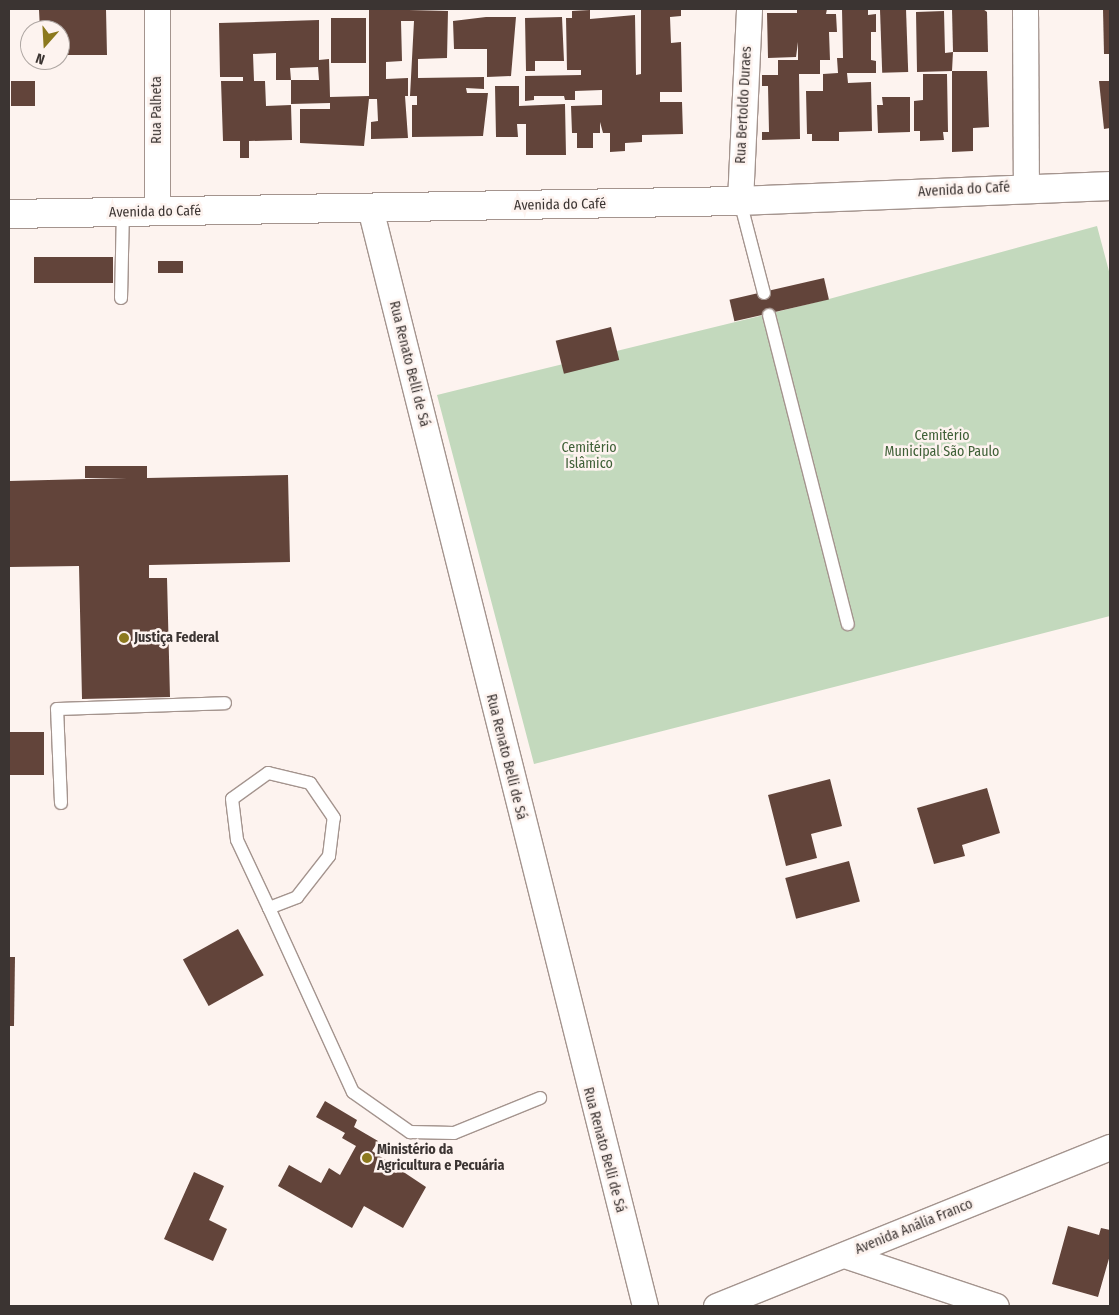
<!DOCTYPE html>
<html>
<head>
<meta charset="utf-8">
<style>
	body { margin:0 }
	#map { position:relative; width:1119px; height:1315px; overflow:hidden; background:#fdf3ef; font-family:"Fira Sans Condensed",sans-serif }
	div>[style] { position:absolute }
	.green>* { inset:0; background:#c3d9bd }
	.building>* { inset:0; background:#62443a; transform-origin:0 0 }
	.roads { filter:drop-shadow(1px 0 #a4948e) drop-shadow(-1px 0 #a4948e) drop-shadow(0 1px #a4948e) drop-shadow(0 -1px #a4948e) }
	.service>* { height:12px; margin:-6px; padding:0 6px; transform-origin:6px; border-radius:6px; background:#fff }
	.minor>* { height:25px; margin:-12.5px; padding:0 12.5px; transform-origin:12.5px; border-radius:12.5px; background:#fff }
	.tertiary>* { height:28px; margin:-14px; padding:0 14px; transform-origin:14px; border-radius:14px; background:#fff }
	.dots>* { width:14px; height:14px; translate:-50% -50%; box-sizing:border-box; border:2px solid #fdf3ef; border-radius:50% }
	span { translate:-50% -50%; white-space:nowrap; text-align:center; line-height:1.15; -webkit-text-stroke:5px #fdf3ef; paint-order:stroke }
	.street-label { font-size:14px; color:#3b3432 }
	.park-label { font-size:14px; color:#3e5f36 }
	.poi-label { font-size:14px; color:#3b3432; font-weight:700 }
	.left { translate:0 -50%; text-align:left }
	.frame { position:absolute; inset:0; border:10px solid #3b3432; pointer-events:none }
	.north { position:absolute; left:20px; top:20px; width:50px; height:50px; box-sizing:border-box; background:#fdf3ef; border:1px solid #afa7a3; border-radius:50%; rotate:199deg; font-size:14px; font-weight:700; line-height:20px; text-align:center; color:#3b3432 }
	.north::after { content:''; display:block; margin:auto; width:18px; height:22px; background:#8c791e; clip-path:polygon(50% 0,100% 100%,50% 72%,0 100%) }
</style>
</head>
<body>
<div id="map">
	<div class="green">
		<i style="clip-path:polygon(1097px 226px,1110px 275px,1110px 616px,534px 764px,437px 395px,829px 299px)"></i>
	</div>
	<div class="building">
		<i style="clip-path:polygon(106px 9px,107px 55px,60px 55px,60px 30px,40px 30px,39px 10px)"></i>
		<i style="clip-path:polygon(369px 9px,448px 11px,447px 58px,418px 59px,418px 78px,484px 77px,484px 89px,466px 88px,467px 93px,488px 93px,483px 136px,412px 137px,412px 105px,417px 105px,417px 96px,410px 96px,414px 21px,401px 21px,402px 61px,386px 62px,386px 79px,408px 78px,408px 96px,405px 96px,408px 138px,371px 139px,371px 122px,378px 121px,377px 99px,369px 99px,364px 146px,300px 143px,300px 109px,330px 109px,330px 103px,291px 104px,291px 80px,319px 80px,318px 67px,290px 68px,291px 80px,276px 80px,276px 53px,253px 54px,254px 81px,265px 81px,266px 106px,291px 105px,292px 140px,249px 141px,249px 158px,240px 158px,240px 141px,223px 141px,221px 81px,243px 81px,243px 77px,220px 77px,219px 23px,319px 20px,319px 60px,329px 59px,330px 97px,369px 96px)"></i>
		<i style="clip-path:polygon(641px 9px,681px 9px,681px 16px,670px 17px,671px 43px,681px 42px,682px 92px,660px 92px,660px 102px,682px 102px,683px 134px,642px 135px,642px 142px,625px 143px,625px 151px,610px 152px,610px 133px,603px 133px,600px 122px,600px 133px,593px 133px,593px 148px,577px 148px,577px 133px,572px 133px,571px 106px,602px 105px,602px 90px,575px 91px,575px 100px,565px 100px,564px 96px,534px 96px,534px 100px,525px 101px,525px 76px,581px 75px,581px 70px,567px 70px,566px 18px,572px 18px,572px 11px,590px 10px,590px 19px,635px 15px,636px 75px,641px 74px)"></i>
		<i style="clip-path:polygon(797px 9px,827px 9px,826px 14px,836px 14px,837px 32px,829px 32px,830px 60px,820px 60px,820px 74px,799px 74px,800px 139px,762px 140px,762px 132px,769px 132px,768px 86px,762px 86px,762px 75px,778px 75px,778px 60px,798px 60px,798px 42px,796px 57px,768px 58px,767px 13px,797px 13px)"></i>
		<i style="clip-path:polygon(842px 9px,868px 9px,868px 15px,876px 14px,876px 32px,871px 32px,871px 60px,876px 61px,876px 73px,847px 73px,848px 83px,871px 82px,872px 131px,839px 132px,839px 141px,812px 141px,812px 134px,807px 134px,806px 91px,823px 91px,823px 74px,838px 73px,837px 58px,843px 58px)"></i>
		<i style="left:906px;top:9px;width:63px;height:26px;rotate:88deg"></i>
		<i style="clip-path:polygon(952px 9px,983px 9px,987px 12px,988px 52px,953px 52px)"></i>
		<i style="clip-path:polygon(1103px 9px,1110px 9px,1110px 54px,1104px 54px)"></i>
		<i style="clip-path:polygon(944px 11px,945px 53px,953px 52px,952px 71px,917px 72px,916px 12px)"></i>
		<i style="clip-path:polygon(486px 17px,516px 17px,511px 76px,487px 77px,487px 49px,454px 49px,453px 21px)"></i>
		<i style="clip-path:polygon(562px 17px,564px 61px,535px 61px,535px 71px,526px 71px,525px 18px)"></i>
		<i style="left:331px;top:18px;width:35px;height:45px"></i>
		<i style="clip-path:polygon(952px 71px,987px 71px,989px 127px,973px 128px,973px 151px,952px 152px)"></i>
		<i style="clip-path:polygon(923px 74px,947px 74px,948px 132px,943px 132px,944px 140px,920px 141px,920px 131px,914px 131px,914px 101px,923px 100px)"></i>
		<i style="left:35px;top:81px;width:25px;height:24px;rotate:90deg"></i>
		<i style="clip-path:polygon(1099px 81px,1110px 81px,1110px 128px,1104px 129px)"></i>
		<i style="clip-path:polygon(495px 86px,519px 86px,519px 106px,565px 104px,566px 155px,526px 155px,526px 124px,517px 124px,518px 137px,496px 137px)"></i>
		<i style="clip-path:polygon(882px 97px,910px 97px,910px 132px,878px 133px,877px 105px,883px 105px)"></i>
		<i style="left:34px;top:257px;width:79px;height:26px"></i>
		<i style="left:158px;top:261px;width:25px;height:12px"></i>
		<i style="left:824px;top:278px;width:22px;height:97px;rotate:77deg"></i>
		<i style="left:611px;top:327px;width:34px;height:57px;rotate:76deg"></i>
		<i style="clip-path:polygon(85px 466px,147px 466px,147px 478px,288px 475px,290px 562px,149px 565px,149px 578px,167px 578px,170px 697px,82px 699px,79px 566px,9px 567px,9px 481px,127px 478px,85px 478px)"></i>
		<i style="left:9px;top:732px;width:35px;height:43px"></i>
		<i style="clip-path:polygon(830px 779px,842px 826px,811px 834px,817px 858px,786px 866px,768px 795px)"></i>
		<i style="clip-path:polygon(987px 788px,1000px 833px,962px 845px,965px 856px,934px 864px,917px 808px)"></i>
		<i style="left:849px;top:861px;width:42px;height:66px;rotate:75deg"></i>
		<i style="left:238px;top:929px;width:53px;height:63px;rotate:61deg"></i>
		<i style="clip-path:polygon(9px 957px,15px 957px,14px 1026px,9px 1026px)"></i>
		<i style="clip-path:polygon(325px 1101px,357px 1120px,354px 1127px,378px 1141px,372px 1151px,426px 1187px,403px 1228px,364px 1206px,352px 1228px,278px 1186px,289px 1165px,321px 1183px,329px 1168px,340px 1175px,356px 1146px,342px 1138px,345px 1133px,316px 1117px)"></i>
		<i style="clip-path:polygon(194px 1172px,224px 1186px,209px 1220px,227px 1229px,213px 1261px,164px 1239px)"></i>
		<i style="clip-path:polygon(1068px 1226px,1099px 1235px,1101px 1228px,1110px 1230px,1110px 1255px,1098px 1297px,1052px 1284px)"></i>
	</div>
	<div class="roads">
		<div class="service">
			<i style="left:740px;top:201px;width:95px;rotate:75.4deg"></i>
			<i style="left:121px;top:298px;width:86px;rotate:-88.7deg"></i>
			<i style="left:769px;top:315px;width:319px;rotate:75.7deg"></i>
			<i style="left:61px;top:803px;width:94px;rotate:-92.4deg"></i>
			<i style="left:57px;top:709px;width:168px;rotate:-2deg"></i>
			<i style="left:269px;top:908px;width:30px;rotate:-21deg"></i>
			<i style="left:297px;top:897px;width:52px;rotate:-52deg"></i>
			<i style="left:329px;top:856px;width:38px;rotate:-83deg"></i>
			<i style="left:334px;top:818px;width:42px;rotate:-124.4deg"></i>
			<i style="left:310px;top:783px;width:43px;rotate:-166.6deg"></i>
			<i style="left:268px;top:773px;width:44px;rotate:144.2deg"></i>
			<i style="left:232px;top:799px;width:41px;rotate:83deg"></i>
			<i style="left:237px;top:840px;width:75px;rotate:64.8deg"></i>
			<i style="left:269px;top:908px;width:202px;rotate:65.5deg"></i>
			<i style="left:353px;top:1092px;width:70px;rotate:35.1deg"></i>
			<i style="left:410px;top:1132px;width:44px;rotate:1.3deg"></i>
			<i style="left:454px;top:1133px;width:93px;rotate:-22.1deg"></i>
		</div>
		<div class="minor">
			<i style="left:157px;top:9px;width:203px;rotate:90deg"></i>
			<i style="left:1025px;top:9px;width:178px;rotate:89.7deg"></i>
			<i style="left:740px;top:201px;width:192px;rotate:-87.3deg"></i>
			<i style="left:370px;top:208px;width:1132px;rotate:75.94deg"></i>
			<i style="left:844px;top:1255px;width:160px;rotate:18.5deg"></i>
			<i style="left:716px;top:1306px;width:425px;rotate:-22deg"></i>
		</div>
		<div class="tertiary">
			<i style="left:9px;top:214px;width:731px;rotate:-1.02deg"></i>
			<i style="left:740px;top:201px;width:370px;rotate:-2.3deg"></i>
		</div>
	</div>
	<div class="dots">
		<i style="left:124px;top:638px;background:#8c791e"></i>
		<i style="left:367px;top:1158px;background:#8c791e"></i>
	</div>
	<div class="street-label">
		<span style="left:744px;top:105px;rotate:-87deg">Rua Bertoldo Duraes</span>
		<span style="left:157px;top:110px;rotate:-90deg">Rua Palheta</span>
		<span style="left:964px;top:190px;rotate:-3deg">Avenida do Café</span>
		<span style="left:560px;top:205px;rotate:-1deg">Avenida do Café</span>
		<span style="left:155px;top:212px;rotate:-1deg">Avenida do Café</span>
		<span style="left:409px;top:364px;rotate:76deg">Rua Renato Belli de Sá</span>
		<span style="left:506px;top:757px;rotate:76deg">Rua Renato Belli de Sá</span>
		<span style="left:604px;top:1150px;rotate:75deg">Rua Renato Belli de Sá</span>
		<span style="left:914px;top:1227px;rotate:-22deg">Avenida Anália Franco</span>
	</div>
	<div class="park-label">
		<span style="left:942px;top:444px">Cemitério<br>Municipal São Paulo</span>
		<span style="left:589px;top:456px">Cemitério<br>Islâmico</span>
	</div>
	<div class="poi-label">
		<span class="left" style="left:134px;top:638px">Justiça Federal</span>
		<span class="left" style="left:377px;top:1158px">Ministério da<br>Agricultura e Pecuária</span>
	</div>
	<div class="frame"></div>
	<div class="north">N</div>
</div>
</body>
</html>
